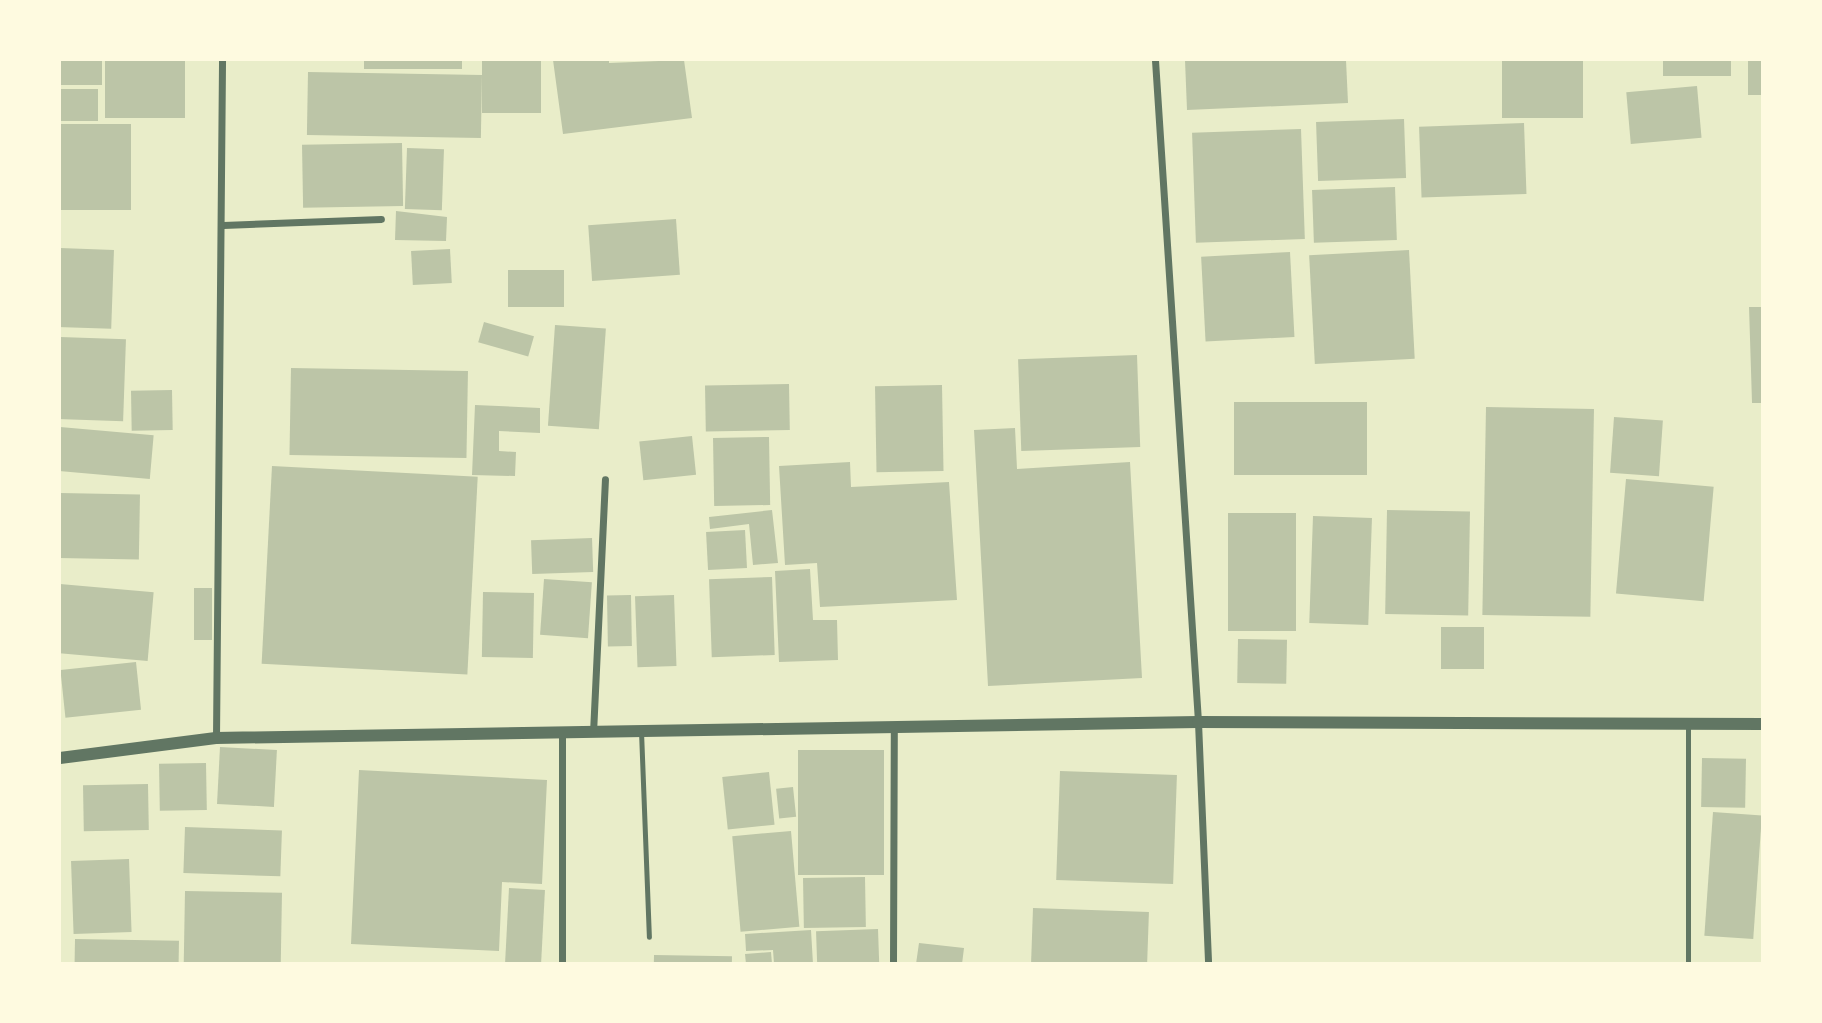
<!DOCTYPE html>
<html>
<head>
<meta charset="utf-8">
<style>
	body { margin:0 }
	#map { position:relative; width:1822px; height:1023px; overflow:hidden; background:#e9edc9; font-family:"Crimson Pro",serif }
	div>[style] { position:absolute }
	.building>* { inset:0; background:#bcc5a7; transform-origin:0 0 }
	.service>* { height:5px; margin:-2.5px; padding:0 2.5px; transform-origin:2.5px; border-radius:2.5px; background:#617663 }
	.minor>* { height:7px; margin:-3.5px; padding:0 3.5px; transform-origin:3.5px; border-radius:3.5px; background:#617663 }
	.tertiary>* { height:12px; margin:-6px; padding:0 6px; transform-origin:6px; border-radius:6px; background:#617663 }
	span { translate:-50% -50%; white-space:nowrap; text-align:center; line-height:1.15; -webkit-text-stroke:7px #fefae0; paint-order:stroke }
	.frame { position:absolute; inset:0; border:61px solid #fefae0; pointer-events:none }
</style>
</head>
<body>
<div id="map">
	<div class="building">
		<i style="left:60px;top:60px;width:42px;height:25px"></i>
		<i style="left:105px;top:60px;width:80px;height:58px"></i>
		<i style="left:364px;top:60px;width:98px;height:9px"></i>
		<i style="left:482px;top:60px;width:59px;height:53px"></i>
		<i style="clip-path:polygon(553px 60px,609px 60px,609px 63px,684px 60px,692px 118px,563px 134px)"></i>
		<i style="clip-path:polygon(1185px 60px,1346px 60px,1348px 103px,1187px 110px)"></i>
		<i style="left:1502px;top:60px;width:81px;height:58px"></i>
		<i style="left:1663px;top:60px;width:68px;height:16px"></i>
		<i style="left:1748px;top:60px;width:14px;height:35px"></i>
		<i style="left:308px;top:72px;width:174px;height:63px;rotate:1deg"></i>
		<i style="left:1697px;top:86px;width:52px;height:71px;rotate:85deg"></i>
		<i style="left:60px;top:89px;width:38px;height:32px"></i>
		<i style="left:1404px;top:119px;width:59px;height:88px;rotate:88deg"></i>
		<i style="left:1524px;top:123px;width:71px;height:105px;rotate:88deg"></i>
		<i style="left:60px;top:124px;width:71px;height:86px"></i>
		<i style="left:1301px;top:129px;width:110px;height:109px;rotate:88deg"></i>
		<i style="left:402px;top:143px;width:63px;height:100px;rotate:89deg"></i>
		<i style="left:407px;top:148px;width:37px;height:61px;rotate:2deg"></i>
		<i style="left:1395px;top:187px;width:53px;height:83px;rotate:88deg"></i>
		<i style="clip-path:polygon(396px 211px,447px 217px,446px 241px,395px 240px)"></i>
		<i style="left:676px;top:219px;width:56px;height:88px;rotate:86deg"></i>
		<i style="left:60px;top:248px;width:54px;height:79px;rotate:2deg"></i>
		<i style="left:450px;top:249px;width:34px;height:39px;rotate:87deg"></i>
		<i style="left:1409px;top:250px;width:109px;height:100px;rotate:87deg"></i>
		<i style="left:1290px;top:252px;width:85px;height:89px;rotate:87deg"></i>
		<i style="left:564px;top:270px;width:37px;height:56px;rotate:90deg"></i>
		<i style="clip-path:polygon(1749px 307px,1762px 307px,1762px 403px,1752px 403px)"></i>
		<i style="left:484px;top:322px;width:52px;height:21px;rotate:16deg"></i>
		<i style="left:555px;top:325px;width:51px;height:101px;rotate:4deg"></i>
		<i style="left:60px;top:337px;width:66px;height:82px;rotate:2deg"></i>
		<i style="left:1137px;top:355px;width:92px;height:119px;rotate:88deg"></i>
		<i style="left:291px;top:368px;width:177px;height:87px;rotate:1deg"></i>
		<i style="left:789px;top:384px;width:46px;height:84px;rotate:89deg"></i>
		<i style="left:942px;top:385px;width:86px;height:67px;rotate:89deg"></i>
		<i style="left:172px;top:390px;width:40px;height:41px;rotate:89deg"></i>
		<i style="left:1234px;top:402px;width:133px;height:73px"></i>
		<i style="clip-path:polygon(475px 405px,540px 408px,540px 433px,499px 431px,499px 451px,516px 452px,515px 476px,472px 475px)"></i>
		<i style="left:1486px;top:407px;width:108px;height:208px;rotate:1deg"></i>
		<i style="left:1614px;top:417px;width:49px;height:56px;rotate:4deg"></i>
		<i style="left:60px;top:427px;width:94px;height:44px;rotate:5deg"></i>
		<i style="clip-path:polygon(1015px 428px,1017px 469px,1130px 462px,1142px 678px,988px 686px,974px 430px)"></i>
		<i style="left:692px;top:436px;width:39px;height:53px;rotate:84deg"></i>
		<i style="left:769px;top:437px;width:68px;height:56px;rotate:89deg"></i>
		<i style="clip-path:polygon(850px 462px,851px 487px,949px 482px,957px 600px,820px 607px,817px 563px,785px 565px,779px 466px)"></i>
		<i style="left:272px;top:466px;width:206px;height:198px;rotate:3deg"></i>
		<i style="left:1626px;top:479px;width:88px;height:115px;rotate:5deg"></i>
		<i style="left:60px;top:493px;width:80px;height:65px;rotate:1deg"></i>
		<i style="clip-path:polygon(772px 510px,778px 563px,753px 565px,749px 524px,710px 529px,709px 517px)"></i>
		<i style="left:1387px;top:510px;width:83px;height:104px;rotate:1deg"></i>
		<i style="left:1228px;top:513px;width:68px;height:118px"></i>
		<i style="left:1313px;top:516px;width:59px;height:107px;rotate:2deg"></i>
		<i style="left:745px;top:530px;width:38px;height:39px;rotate:87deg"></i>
		<i style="left:592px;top:538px;width:34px;height:61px;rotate:88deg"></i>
		<i style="clip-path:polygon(810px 569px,813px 620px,837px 620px,838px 660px,779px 662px,775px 571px)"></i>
		<i style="left:772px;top:577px;width:78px;height:63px;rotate:88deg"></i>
		<i style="left:544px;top:579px;width:48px;height:56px;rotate:4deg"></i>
		<i style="left:60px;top:584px;width:94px;height:69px;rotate:5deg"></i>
		<i style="left:194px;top:588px;width:18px;height:52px"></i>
		<i style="left:483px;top:592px;width:51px;height:65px;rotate:1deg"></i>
		<i style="left:631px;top:595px;width:51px;height:24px;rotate:89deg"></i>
		<i style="left:674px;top:595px;width:71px;height:39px;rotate:88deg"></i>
		<i style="left:1441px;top:627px;width:43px;height:42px"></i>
		<i style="left:1238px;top:639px;width:49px;height:44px;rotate:1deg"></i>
		<i style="left:136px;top:662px;width:48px;height:76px;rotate:84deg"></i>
		<i style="left:220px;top:747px;width:57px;height:57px;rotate:3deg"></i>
		<i style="left:798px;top:750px;width:86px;height:125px"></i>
		<i style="left:1702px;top:758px;width:44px;height:49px;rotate:1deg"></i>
		<i style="left:206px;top:763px;width:47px;height:47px;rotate:89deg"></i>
		<i style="clip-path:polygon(359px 770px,547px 780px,542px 884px,502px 882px,499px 951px,351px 944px)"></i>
		<i style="left:1060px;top:771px;width:117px;height:109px;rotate:2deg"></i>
		<i style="left:769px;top:772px;width:53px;height:47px;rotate:84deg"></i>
		<i style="left:148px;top:784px;width:46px;height:65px;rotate:89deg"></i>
		<i style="left:793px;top:787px;width:30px;height:17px;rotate:84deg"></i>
		<i style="left:1713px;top:812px;width:49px;height:124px;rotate:4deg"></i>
		<i style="left:185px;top:827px;width:97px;height:46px;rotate:2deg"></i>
		<i style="left:791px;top:831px;width:96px;height:59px;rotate:85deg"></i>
		<i style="left:129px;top:859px;width:73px;height:58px;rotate:88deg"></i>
		<i style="left:865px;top:877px;width:50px;height:62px;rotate:89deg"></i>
		<i style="left:509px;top:888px;width:36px;height:76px;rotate:3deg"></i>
		<i style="left:185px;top:891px;width:97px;height:73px;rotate:1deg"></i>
		<i style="left:1033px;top:908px;width:116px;height:56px;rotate:2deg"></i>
		<i style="left:878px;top:929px;width:35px;height:62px;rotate:88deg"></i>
		<i style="clip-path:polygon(811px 930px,813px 964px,774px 964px,773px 950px,746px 951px,745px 934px)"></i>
		<i style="left:75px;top:939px;width:104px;height:25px;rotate:1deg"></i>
		<i style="clip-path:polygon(919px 943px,964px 948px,962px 964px,916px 964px)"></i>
		<i style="clip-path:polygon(771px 952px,772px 964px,746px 964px,745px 954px)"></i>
		<i style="left:654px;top:955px;width:78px;height:9px;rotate:1deg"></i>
	</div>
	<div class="service">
		<i style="left:641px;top:731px;width:206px;rotate:87.8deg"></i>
		<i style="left:1688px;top:964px;width:239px;rotate:-90deg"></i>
	</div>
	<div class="minor">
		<i style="left:1155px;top:60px;width:663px;rotate:86.28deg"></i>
		<i style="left:1198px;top:722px;width:242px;rotate:87.6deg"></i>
		<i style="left:223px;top:225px;width:158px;rotate:-2.2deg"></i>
		<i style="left:562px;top:733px;width:231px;rotate:90deg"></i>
		<i style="left:593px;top:733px;width:254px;rotate:-87.3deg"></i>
		<i style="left:216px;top:738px;width:678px;rotate:-89.49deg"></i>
		<i style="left:893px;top:964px;width:236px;rotate:-89.8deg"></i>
	</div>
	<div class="tertiary">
		<i style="left:60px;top:758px;width:157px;rotate:-7.3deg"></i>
		<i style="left:216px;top:738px;width:982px;rotate:-0.93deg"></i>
		<i style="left:1198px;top:722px;width:564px;rotate:0.2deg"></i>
	</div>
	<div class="frame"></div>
</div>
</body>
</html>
